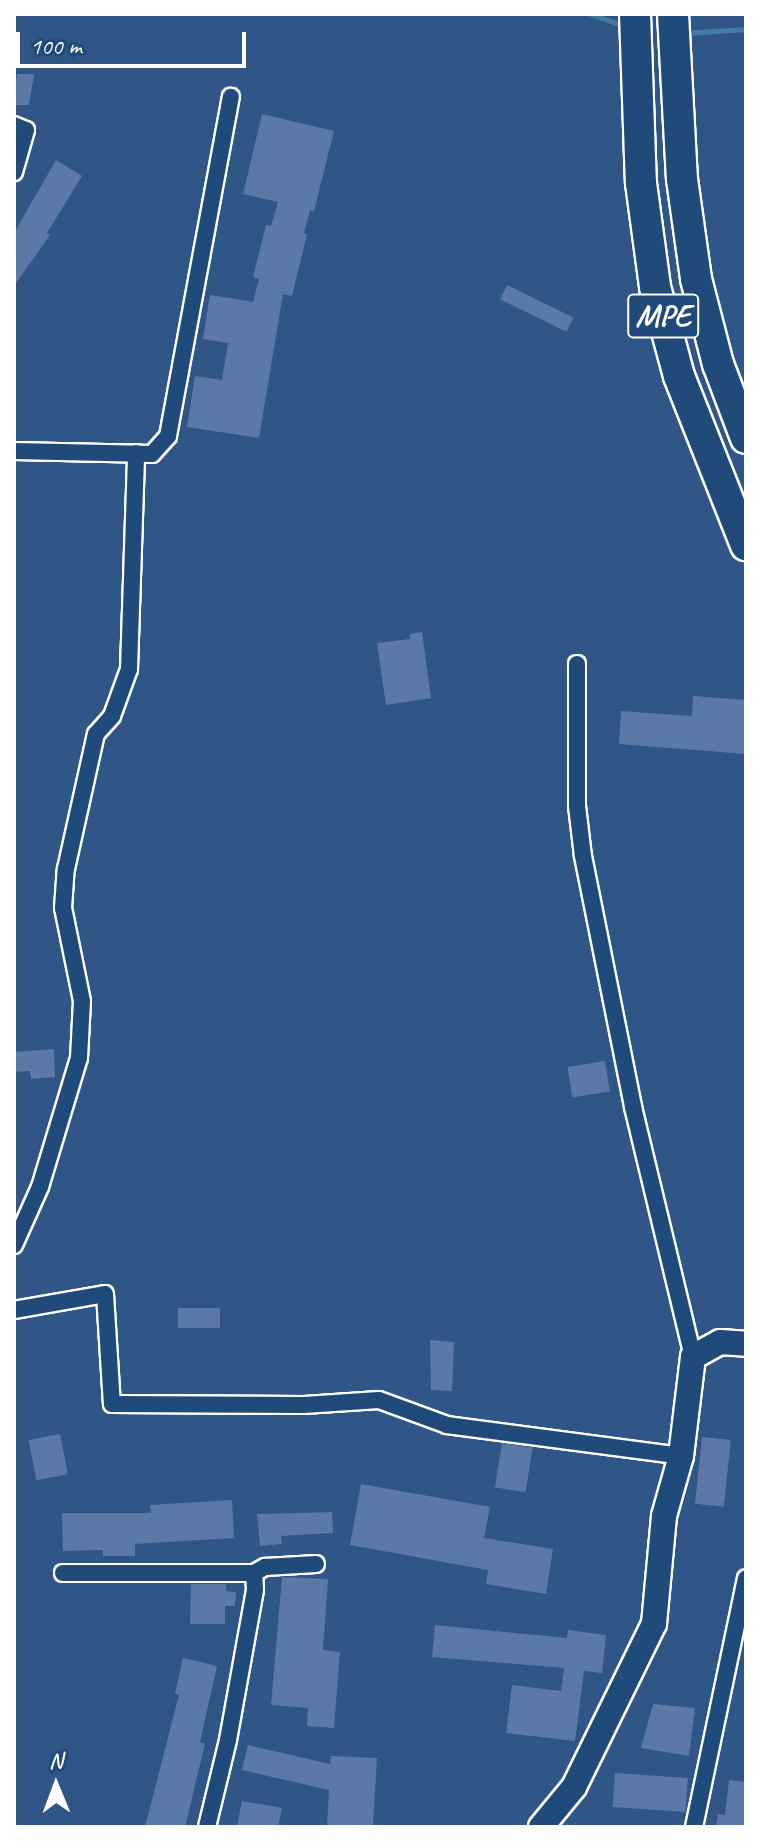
<!DOCTYPE html>
<html>
<head>
<meta charset="utf-8">
<style>
	body { margin:0 }
	#map { position:relative; width:760px; height:1841px; overflow:hidden; background:#2f5686; font-family:Caveat,sans-serif }
	div>[style] { position:absolute }
	.stream>* { height:5px; margin:-2.5px; padding:0 2.5px; transform-origin:2.5px; border-radius:2.5px; background:#457d9f }
	.building>* { inset:0; background:#5b79a7; transform-origin:0 0 }
	.roads { filter:drop-shadow(2px 0 #fff) drop-shadow(-2px 0 #fff) drop-shadow(0 2px #fff) drop-shadow(0 -2px #fff) }
	.street>* { height:16px; margin:-8px; padding:0 8px; transform-origin:8px; border-radius:8px; background:#1f4a7a }
	.secondary>* { height:24px; margin:-12px; padding:0 12px; transform-origin:12px; border-radius:12px; background:#1f4a7a }
	.highway>* { height:30px; margin:-15px; padding:0 15px; transform-origin:15px; border-radius:15px; background:#1f4a7a }
	span { translate:-50% -50%; white-space:nowrap; text-align:center; line-height:1.15; -webkit-text-stroke:6px #1f4a7a; paint-order:stroke }
	.shield-label span { padding:2px 6px; background:#1f4a7a; border:2px solid; border-radius:6px; -webkit-text-stroke-width:0 }
	.shield-label { font-size:32px; color:#fff; font-weight:700 }
	.frame { position:absolute; inset:0; border:16px solid #fff; pointer-events:none }
	.north { position:absolute; left:16px; top:1745px; width:80px; height:80px; -webkit-text-stroke:6px #1f4a7a; paint-order:stroke; rotate:359deg; font-size:22px; font-weight:700; line-height:32px; text-align:center; color:#fff }
	.north::after { content:''; display:block; margin:auto; width:28px; height:36px; background:#fff; clip-path:polygon(50% 0,100% 100%,50% 72%,0 100%) }
	.scale { position:absolute; left:16px; top:32px; width:230px; height:36px; box-sizing:border-box; border:4px solid #fff; border-top:0; padding-left:10px; font-size:24px; line-height:28px; white-space:nowrap; color:#fff; -webkit-text-stroke:6px #1f4a7a; paint-order:stroke }
</style>
</head>
<body>
<div id="map">
	<div class="stream">
		<i style="left:591px;top:14px;width:35px;rotate:20deg"></i>
		<i style="left:685px;top:33px;width:61px;rotate:-3.8deg"></i>
	</div>
	<div class="building">
		<i style="clip-path:polygon(17px 74px,34px 74px,29px 105px,14px 105px)"></i>
		<i style="clip-path:polygon(262px 114px,334px 131px,314px 211px,310px 210px,304px 233px,307px 234px,292px 296px,283px 294px,259px 438px,187px 427px,195px 376px,222px 380px,228px 343px,203px 339px,210px 295px,253px 302px,259px 279px,253px 277px,266px 225px,271px 226px,278px 202px,243px 194px)"></i>
		<i style="clip-path:polygon(56px 160px,82px 176px,47px 233px,50px 235px,14px 286px,14px 233px)"></i>
		<i style="left:507px;top:285px;width:74px;height:16px;rotate:26deg"></i>
		<i style="clip-path:polygon(422px 632px,431px 698px,386px 705px,377px 643px,410px 639px,410px 634px)"></i>
		<i style="clip-path:polygon(693px 696px,746px 700px,746px 754px,619px 744px,621px 711px,692px 716px)"></i>
		<i style="clip-path:polygon(54px 1049px,55px 1077px,31px 1079px,30px 1071px,14px 1072px,14px 1052px)"></i>
		<i style="left:605px;top:1061px;width:31px;height:38px;rotate:81deg"></i>
		<i style="left:178px;top:1308px;width:42px;height:20px"></i>
		<i style="clip-path:polygon(430px 1340px,454px 1342px,452px 1391px,431px 1390px)"></i>
		<i style="left:60px;top:1434px;width:41px;height:32px;rotate:79deg"></i>
		<i style="left:702px;top:1437px;width:29px;height:67px;rotate:6deg"></i>
		<i style="left:502px;top:1443px;width:31px;height:45px;rotate:9deg"></i>
		<i style="clip-path:polygon(361px 1484px,490px 1507px,484px 1538px,553px 1549px,546px 1594px,486px 1584px,488px 1570px,350px 1545px)"></i>
		<i style="clip-path:polygon(232px 1500px,234px 1538px,135px 1544px,135px 1556px,103px 1556px,103px 1550px,63px 1551px,62px 1513px,151px 1513px,150px 1505px)"></i>
		<i style="clip-path:polygon(332px 1512px,333px 1533px,281px 1536px,282px 1544px,260px 1546px,257px 1514px)"></i>
		<i style="clip-path:polygon(282px 1577px,328px 1579px,323px 1650px,340px 1652px,334px 1728px,307px 1726px,308px 1708px,271px 1705px)"></i>
		<i style="clip-path:polygon(191px 1584px,226px 1584px,226px 1591px,236px 1592px,235px 1606px,225px 1606px,225px 1624px,190px 1624px)"></i>
		<i style="clip-path:polygon(435px 1625px,567px 1638px,568px 1630px,606px 1635px,602px 1673px,584px 1671px,575px 1741px,506px 1733px,512px 1685px,561px 1691px,564px 1668px,432px 1657px)"></i>
		<i style="clip-path:polygon(183px 1658px,217px 1666px,200px 1742px,205px 1744px,185px 1827px,145px 1827px,179px 1695px,175px 1694px)"></i>
		<i style="clip-path:polygon(653px 1704px,695px 1708px,689px 1756px,641px 1748px)"></i>
		<i style="clip-path:polygon(248px 1745px,330px 1764px,331px 1756px,377px 1758px,373px 1827px,327px 1827px,329px 1790px,242px 1770px)"></i>
		<i style="left:615px;top:1773px;width:73px;height:34px;rotate:4deg"></i>
		<i style="clip-path:polygon(729px 1780px,746px 1782px,746px 1827px,716px 1827px,718px 1814px,725px 1815px)"></i>
		<i style="clip-path:polygon(242px 1801px,282px 1808px,278px 1827px,237px 1827px)"></i>
	</div>
	<div class="roads">
		<div class="street">
			<i style="left:14px;top:125px;width:13px;rotate:23deg"></i>
			<i style="left:26px;top:130px;width:44px;rotate:105.9deg"></i>
			<i style="left:14px;top:451px;width:138px;rotate:1.2deg"></i>
			<i style="left:152px;top:454px;width:24px;rotate:-48deg"></i>
			<i style="left:168px;top:436px;width:345px;rotate:-79.5deg"></i>
			<i style="left:577px;top:664px;width:142px;rotate:90deg"></i>
			<i style="left:577px;top:806px;width:50px;rotate:83.2deg"></i>
			<i style="left:583px;top:856px;width:256px;rotate:78.7deg"></i>
			<i style="left:633px;top:1107px;width:257px;rotate:76.5deg"></i>
			<i style="left:14px;top:1245px;width:64px;rotate:-65.9deg"></i>
			<i style="left:40px;top:1187px;width:135px;rotate:-73.2deg"></i>
			<i style="left:79px;top:1058px;width:57px;rotate:-87deg"></i>
			<i style="left:82px;top:1001px;width:95px;rotate:-101.5deg"></i>
			<i style="left:63px;top:908px;width:39px;rotate:-86deg"></i>
			<i style="left:66px;top:869px;width:138px;rotate:-77.5deg"></i>
			<i style="left:96px;top:734px;width:24px;rotate:-48deg"></i>
			<i style="left:112px;top:716px;width:50px;rotate:-70.1deg"></i>
			<i style="left:129px;top:669px;width:216px;rotate:-88.1deg"></i>
			<i style="left:14px;top:1310px;width:92px;rotate:-10deg"></i>
			<i style="left:105px;top:1294px;width:110px;rotate:86.4deg"></i>
			<i style="left:112px;top:1404px;width:192px;rotate:0.3deg"></i>
			<i style="left:304px;top:1405px;width:75px;rotate:-3.8deg"></i>
			<i style="left:379px;top:1400px;width:72px;rotate:20.2deg"></i>
			<i style="left:447px;top:1425px;width:236px;rotate:7.5deg"></i>
			<i style="left:63px;top:1573px;width:191px"></i>
			<i style="left:254px;top:1573px;width:13px;rotate:-29deg"></i>
			<i style="left:265px;top:1567px;width:51px;rotate:-3.4deg"></i>
			<i style="left:207px;top:1827px;width:89px;rotate:-76.4deg"></i>
			<i style="left:228px;top:1740px;width:152px;rotate:-79.8deg"></i>
			<i style="left:255px;top:1590px;width:17px;rotate:-93deg"></i>
			<i style="left:694px;top:1827px;width:254px;rotate:-78.2deg"></i>
		</div>
		<div class="secondary">
			<i style="left:541px;top:1827px;width:52px;rotate:-50.5deg"></i>
			<i style="left:574px;top:1787px;width:182px;rotate:-63.9deg"></i>
			<i style="left:654px;top:1624px;width:108px;rotate:-84.7deg"></i>
			<i style="left:664px;top:1516px;width:62px;rotate:-74.2deg"></i>
			<i style="left:681px;top:1456px;width:100px;rotate:-83.1deg"></i>
			<i style="left:693px;top:1357px;width:31px;rotate:-29deg"></i>
			<i style="left:720px;top:1342px;width:26px;rotate:4deg"></i>
		</div>
		<div class="highway">
			<i style="left:635px;top:14px;width:169px;rotate:88deg"></i>
			<i style="left:641px;top:183px;width:105px;rotate:82.3deg"></i>
			<i style="left:655px;top:287px;width:92px;rotate:74.9deg"></i>
			<i style="left:679px;top:376px;width:182px;rotate:68.4deg"></i>
			<i style="left:673px;top:14px;width:165px;rotate:86.9deg"></i>
			<i style="left:682px;top:179px;width:101px;rotate:82deg"></i>
			<i style="left:696px;top:279px;width:88px;rotate:75.5deg"></i>
			<i style="left:718px;top:364px;width:79px;rotate:69.3deg"></i>
		</div>
	</div>
	<div class="shield-label">
		<span style="left:663px;top:316px">MPE</span>
	</div>
	<div class="frame"></div>
	<div class="north">N</div>
	<div class="scale">100 m</div>
</div>
</body>
</html>
